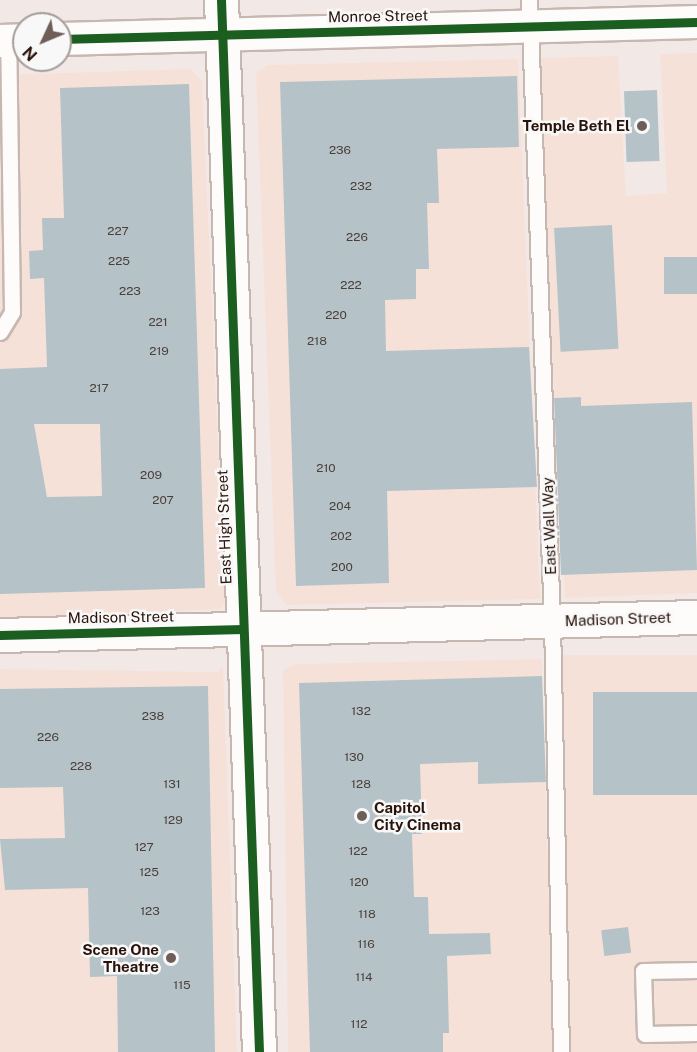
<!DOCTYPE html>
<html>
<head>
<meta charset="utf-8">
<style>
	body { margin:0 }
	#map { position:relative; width:697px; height:1052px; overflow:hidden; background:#f2e9e7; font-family:"Public Sans",sans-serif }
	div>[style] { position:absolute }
	.built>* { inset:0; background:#f6e1d9; transform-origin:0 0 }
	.building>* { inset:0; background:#b5c3c8; transform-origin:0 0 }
	.roads { filter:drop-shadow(2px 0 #c7b7b1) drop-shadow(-2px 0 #c7b7b1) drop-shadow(0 2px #c7b7b1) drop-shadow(0 -2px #c7b7b1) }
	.lane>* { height:15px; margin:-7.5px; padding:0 7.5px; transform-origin:7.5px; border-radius:7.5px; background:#fdfcfb }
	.street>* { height:32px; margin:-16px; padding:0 16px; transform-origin:16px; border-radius:16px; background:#fdfcfb }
	.secondary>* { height:33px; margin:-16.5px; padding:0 16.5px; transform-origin:16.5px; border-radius:16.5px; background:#fdfcfb }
	.cycleway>* { height:9px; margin:-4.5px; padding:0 4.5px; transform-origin:4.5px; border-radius:4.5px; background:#1b5e20 }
	.dots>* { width:16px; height:16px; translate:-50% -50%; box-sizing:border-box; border:3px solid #f8f8f8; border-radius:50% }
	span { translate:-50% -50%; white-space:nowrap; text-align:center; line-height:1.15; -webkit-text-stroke:5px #f8f8f8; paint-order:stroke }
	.number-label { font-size:12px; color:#4c3e39 }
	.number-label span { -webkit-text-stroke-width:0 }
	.street-label { font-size:15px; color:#291209 }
	.poi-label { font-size:15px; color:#291209; font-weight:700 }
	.right { translate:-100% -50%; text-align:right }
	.left { translate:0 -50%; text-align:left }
	.north { position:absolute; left:12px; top:12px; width:60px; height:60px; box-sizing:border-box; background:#f8f8f8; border:2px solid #a59c98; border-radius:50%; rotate:226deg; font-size:16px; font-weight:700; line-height:24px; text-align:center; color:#291209 }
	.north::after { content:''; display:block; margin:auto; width:21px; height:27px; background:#6f5d57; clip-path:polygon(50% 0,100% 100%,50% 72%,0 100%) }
</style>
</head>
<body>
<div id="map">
	<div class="built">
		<i style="clip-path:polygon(697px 53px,697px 593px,565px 598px,537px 58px,618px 56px,626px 196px,667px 193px,660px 54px)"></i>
		<i style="clip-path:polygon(518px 59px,540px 599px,286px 605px,276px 592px,256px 74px,267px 65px)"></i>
		<i style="clip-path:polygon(191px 69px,202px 81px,225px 603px,220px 609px,0 620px,0 75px)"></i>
		<i style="left:697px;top:655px;width:397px;height:137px;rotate:90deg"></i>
		<i style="clip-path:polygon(542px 659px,553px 1052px,288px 1052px,283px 670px,296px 664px)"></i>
		<i style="clip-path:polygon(223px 666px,237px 1052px,0 1052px,0 669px,217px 672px)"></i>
	</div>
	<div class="building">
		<i style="clip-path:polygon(517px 76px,519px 147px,437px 149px,439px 203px,427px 203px,429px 269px,416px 269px,416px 299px,385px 300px,386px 351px,529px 347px,537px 487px,387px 491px,389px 583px,296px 586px,280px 82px)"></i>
		<i style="clip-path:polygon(evenodd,189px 84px,205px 588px,0 594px,0 369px,47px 367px,44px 278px,30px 279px,29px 251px,43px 250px,42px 218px,64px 218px,60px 88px,189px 84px,34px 424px,100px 424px,102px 496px,47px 497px,34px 424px)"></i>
		<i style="left:657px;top:90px;width:71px;height:33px;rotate:88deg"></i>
		<i style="left:612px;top:225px;width:124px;height:58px;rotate:87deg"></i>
		<i style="left:697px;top:257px;width:37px;height:33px;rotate:90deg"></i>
		<i style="clip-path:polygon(581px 397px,581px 406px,692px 402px,697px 570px,561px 575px,554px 398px)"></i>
		<i style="clip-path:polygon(542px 676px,546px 782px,478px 784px,478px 762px,420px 764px,422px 834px,412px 834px,414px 897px,428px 897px,429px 934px,490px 933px,491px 954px,447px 956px,449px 1033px,443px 1033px,443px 1052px,310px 1052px,299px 683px)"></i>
		<i style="clip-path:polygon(208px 686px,215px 1052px,118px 1052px,117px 976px,90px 977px,88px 888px,5px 890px,0 839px,65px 838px,63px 787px,0 788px,0 689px)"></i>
		<i style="left:697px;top:692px;width:103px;height:104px;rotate:90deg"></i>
		<i style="left:628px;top:927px;width:26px;height:27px;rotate:83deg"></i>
	</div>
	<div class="roads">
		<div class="lane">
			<i style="left:529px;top:0;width:621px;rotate:87.88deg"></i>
			<i style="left:552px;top:621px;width:431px;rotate:88.8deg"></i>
			<i style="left:0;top:332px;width:23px;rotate:-59deg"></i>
			<i style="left:12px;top:312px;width:271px;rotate:-90.8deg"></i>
			<i style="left:697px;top:970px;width:54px;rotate:178.9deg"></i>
			<i style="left:643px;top:971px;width:63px;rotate:88.2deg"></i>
			<i style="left:645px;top:1034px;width:52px;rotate:-1.1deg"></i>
		</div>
		<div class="street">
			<i style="left:60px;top:39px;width:637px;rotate:-1.53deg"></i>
			<i style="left:0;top:41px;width:24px;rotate:-2deg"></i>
		</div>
		<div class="secondary">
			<i style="left:221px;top:0;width:1053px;rotate:87.93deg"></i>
			<i style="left:0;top:635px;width:697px;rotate:-1.48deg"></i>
		</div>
	</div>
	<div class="cycleway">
		<i style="left:221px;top:0;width:1053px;rotate:87.93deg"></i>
		<i style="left:60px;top:39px;width:637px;rotate:-1.53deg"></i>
		<i style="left:0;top:635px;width:243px;rotate:-1.4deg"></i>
	</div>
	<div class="dots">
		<i style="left:642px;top:126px;background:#6f5d57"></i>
		<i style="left:362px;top:816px;background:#6f5d57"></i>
		<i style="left:171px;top:958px;background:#6f5d57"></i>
	</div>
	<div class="number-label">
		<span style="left:340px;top:151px">236</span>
		<span style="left:361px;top:187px">232</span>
		<span style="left:118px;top:232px">227</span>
		<span style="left:357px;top:238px">226</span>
		<span style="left:119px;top:262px">225</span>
		<span style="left:351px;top:286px">222</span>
		<span style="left:130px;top:292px">223</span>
		<span style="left:336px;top:316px">220</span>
		<span style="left:158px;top:323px">221</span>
		<span style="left:317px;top:342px">218</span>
		<span style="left:159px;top:352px">219</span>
		<span style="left:99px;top:389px">217</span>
		<span style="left:326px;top:469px">210</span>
		<span style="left:151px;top:476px">209</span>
		<span style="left:163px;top:501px">207</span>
		<span style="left:340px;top:507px">204</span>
		<span style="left:341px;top:537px">202</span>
		<span style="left:342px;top:568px">200</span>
		<span style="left:361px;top:712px">132</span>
		<span style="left:153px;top:717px">238</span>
		<span style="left:48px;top:738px">226</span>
		<span style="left:354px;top:758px">130</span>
		<span style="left:81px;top:767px">228</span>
		<span style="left:172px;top:785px">131</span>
		<span style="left:361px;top:785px">128</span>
		<span style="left:173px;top:821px">129</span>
		<span style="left:144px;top:848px">127</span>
		<span style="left:358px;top:852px">122</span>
		<span style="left:149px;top:873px">125</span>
		<span style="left:359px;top:883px">120</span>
		<span style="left:150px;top:912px">123</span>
		<span style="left:367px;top:915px">118</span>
		<span style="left:366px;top:945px">116</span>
		<span style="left:364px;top:978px">114</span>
		<span style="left:182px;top:986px">115</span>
		<span style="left:359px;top:1025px">112</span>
	</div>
	<div class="street-label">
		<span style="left:378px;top:16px;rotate:-1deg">Monroe Street</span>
		<span style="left:549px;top:526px;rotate:-92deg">East Wall Way</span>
		<span style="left:224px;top:527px;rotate:-92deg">East High Street</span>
		<span style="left:121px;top:617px;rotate:-1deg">Madison Street</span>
		<span style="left:618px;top:619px;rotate:-2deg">Madison Street</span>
	</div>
	<div class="poi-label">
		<span class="right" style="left:630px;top:126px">Temple Beth El</span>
		<span class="left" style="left:374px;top:816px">Capitol<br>City Cinema</span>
		<span class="right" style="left:159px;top:958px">Scene One<br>Theatre</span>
	</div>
	<div class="north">N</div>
</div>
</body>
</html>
